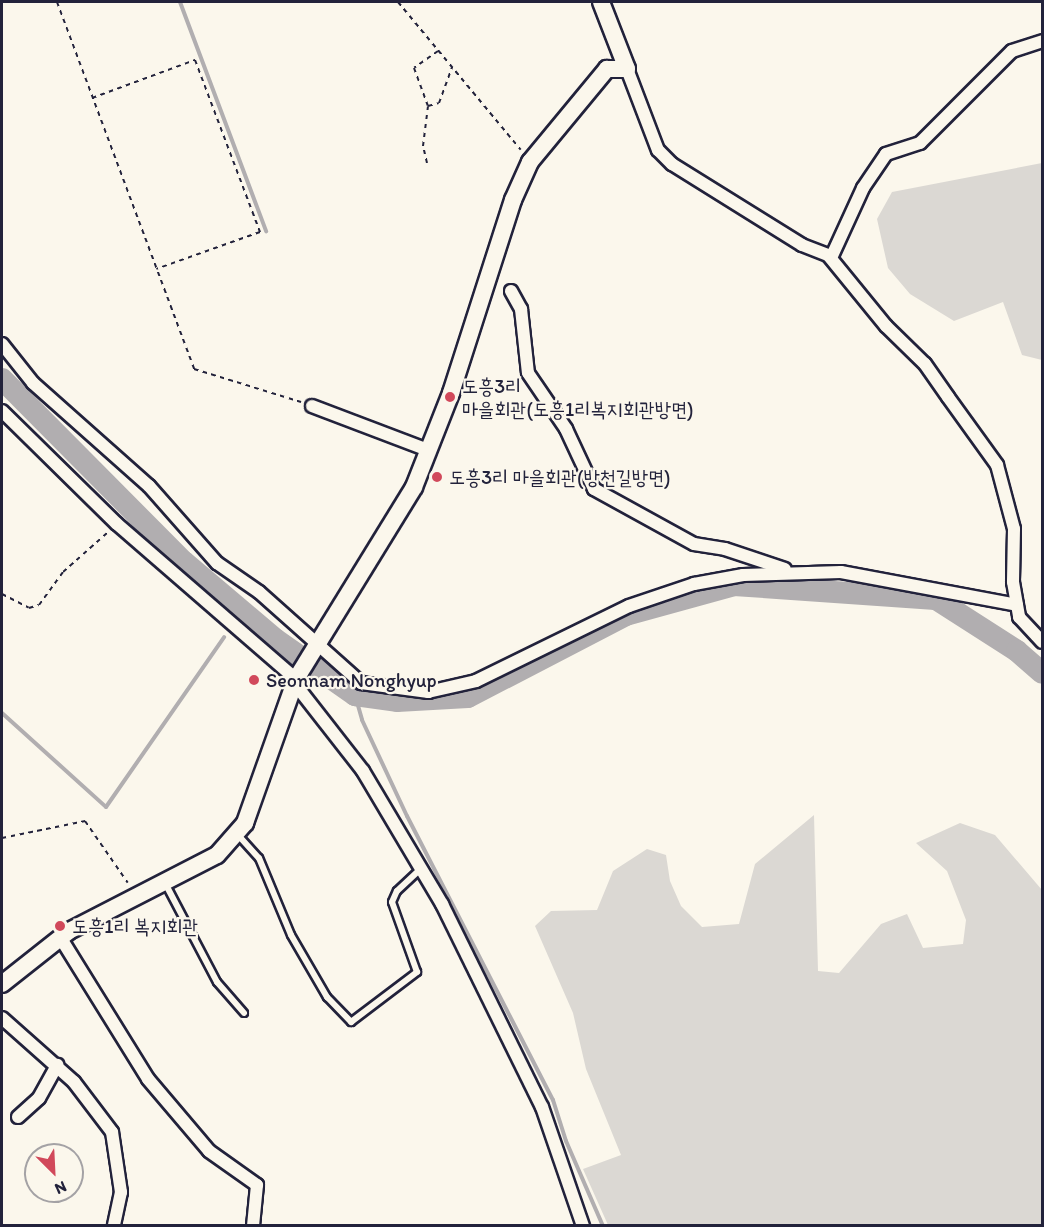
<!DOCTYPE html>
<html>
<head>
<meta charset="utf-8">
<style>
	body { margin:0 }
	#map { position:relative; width:1044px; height:1227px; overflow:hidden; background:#fbf7ec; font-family:Itim,"Poor Story",sans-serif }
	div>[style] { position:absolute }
	.green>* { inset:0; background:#dbd8d3 }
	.stream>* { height:4px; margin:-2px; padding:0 2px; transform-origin:2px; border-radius:2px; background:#b1aeb0 }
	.river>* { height:22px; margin:-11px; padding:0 11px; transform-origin:11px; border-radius:11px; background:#b1aeb0 }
	.path>* { height:2px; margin-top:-1px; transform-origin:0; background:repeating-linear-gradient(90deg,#22223b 0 4.5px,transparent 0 9px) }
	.roads { filter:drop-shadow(2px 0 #22223b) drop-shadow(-2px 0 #22223b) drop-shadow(0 2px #22223b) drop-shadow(0 -2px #22223b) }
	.lane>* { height:6px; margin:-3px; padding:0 3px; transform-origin:3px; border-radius:3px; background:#fbf7ec }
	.street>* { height:12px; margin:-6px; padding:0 6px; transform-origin:6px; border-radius:6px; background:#fbf7ec }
	.secondary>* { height:16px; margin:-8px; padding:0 8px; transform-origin:8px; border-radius:8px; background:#fbf7ec }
	.dots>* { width:16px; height:16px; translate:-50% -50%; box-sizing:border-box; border:3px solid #fbf7ec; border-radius:50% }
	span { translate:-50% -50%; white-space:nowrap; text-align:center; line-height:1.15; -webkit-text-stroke:4.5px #fbf7ec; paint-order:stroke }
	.poi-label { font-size:20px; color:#22223b }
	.left { translate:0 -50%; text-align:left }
	.frame { position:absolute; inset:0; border:3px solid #22223b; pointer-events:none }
	.north { position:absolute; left:24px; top:1143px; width:60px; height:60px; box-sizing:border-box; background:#fbf7ec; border:2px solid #a4a2a5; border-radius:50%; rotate:156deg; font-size:16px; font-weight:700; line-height:24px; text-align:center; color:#22223b }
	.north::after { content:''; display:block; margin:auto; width:21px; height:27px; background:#d1495b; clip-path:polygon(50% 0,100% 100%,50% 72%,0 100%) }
</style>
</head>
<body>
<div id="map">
	<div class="green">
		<i style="clip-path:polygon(1042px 163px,1042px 360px,1022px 355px,1003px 302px,954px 321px,910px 294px,888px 268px,877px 219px,892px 192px)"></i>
		<i style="clip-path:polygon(814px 815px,818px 971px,839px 973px,881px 924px,907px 914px,923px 948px,963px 944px,966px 920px,947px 871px,916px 843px,960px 823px,995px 835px,1042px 890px,1042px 1225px,608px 1225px,583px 1169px,621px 1155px,586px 1069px,573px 1013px,535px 926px,551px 911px,597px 910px,613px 871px,647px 849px,666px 855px,670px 881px,681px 906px,702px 927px,739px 924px,755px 864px)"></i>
	</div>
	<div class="stream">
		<i style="left:180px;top:2px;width:245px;rotate:69.4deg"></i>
		<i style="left:355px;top:695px;width:26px;rotate:74deg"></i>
		<i style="left:362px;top:720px;width:106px;rotate:64.9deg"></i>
		<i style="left:407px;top:816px;width:319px;rotate:62.8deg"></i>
		<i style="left:553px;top:1100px;width:43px;rotate:72.4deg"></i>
		<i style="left:566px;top:1141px;width:93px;rotate:66.5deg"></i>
		<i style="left:2px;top:713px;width:140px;rotate:42.1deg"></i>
		<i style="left:106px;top:807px;width:207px;rotate:-55.2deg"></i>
	</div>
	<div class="river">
		<i style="left:2px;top:379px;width:258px;rotate:45.2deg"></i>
		<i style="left:184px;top:562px;width:119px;rotate:40.2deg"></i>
		<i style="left:275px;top:639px;width:98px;rotate:35deg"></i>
		<i style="left:355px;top:695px;width:42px;rotate:8.1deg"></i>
		<i style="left:397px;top:701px;width:71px;rotate:-3.2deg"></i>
		<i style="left:468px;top:697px;width:178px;rotate:-27.4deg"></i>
		<i style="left:626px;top:615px;width:112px;rotate:-15.5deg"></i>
		<i style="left:734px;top:585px;width:202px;rotate:4deg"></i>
		<i style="left:936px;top:599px;width:96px;rotate:32.7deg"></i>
		<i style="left:1017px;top:651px;width:33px;rotate:41deg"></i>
	</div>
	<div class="path">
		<i style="left:57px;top:2px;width:392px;rotate:69.5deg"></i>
		<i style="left:194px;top:369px;width:112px;rotate:17.1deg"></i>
		<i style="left:398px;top:2px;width:192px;rotate:50.3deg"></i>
		<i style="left:438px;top:51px;width:29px;rotate:145deg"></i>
		<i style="left:414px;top:68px;width:40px;rotate:69.8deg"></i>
		<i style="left:428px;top:106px;width:11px;rotate:-15deg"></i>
		<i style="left:439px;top:103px;width:38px;rotate:-70deg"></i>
		<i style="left:92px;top:98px;width:110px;rotate:-20.3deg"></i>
		<i style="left:195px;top:60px;width:184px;rotate:69.3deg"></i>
		<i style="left:260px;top:232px;width:110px;rotate:160.4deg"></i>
		<i style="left:427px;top:163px;width:17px;rotate:-103deg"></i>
		<i style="left:423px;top:146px;width:40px;rotate:-82.9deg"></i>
		<i style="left:2px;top:594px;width:30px;rotate:27deg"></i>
		<i style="left:29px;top:608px;width:10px;rotate:-17deg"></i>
		<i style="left:39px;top:605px;width:41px;rotate:-54deg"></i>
		<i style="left:63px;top:572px;width:60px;rotate:-41.6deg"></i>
		<i style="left:2px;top:838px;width:85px;rotate:-11.6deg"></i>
		<i style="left:85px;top:821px;width:75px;rotate:55.3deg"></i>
	</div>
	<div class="roads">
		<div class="lane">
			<i style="left:238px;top:835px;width:31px;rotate:48deg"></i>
			<i style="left:259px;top:858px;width:83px;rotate:67.4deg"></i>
			<i style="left:291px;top:935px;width:72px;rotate:59.9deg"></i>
			<i style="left:327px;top:997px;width:35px;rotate:46deg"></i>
			<i style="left:351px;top:1022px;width:83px;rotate:-37.1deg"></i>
			<i style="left:417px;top:972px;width:74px;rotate:-109.7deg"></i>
			<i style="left:392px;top:902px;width:12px;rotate:-66deg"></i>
			<i style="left:397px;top:891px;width:34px;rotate:-43deg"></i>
			<i style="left:165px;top:883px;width:112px;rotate:62.3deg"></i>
			<i style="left:217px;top:982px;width:41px;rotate:48.9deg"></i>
		</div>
		<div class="street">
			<i style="left:627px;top:69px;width:87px;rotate:69.1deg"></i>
			<i style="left:658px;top:150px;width:20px;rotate:45deg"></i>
			<i style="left:672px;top:164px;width:153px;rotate:31.9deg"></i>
			<i style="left:802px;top:245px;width:28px;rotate:21deg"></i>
			<i style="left:828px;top:255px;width:92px;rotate:50.8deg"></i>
			<i style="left:886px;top:326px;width:54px;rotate:44.3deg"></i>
			<i style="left:925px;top:364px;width:40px;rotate:55.1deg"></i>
			<i style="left:948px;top:397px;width:84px;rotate:54.2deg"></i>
			<i style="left:997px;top:465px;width:66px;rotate:75.1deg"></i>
			<i style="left:1014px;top:529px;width:53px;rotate:91.1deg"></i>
			<i style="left:1013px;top:582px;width:36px;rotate:80deg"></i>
			<i style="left:1019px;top:617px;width:34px;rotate:47deg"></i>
			<i style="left:831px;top:258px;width:77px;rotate:-65.4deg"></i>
			<i style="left:863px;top:188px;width:41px;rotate:-55.9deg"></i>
			<i style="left:886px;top:154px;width:36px;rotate:-18deg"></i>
			<i style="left:920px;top:143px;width:130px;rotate:-45deg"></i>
			<i style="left:1012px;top:51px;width:32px;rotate:-18deg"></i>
			<i style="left:511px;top:291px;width:21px;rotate:61deg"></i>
			<i style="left:521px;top:309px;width:64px;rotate:83.8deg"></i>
			<i style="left:528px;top:373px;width:68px;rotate:55.8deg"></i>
			<i style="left:566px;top:429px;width:66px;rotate:65deg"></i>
			<i style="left:594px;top:489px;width:114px;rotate:28.8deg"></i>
			<i style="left:694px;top:544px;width:31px;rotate:9deg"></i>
			<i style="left:725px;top:549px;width:63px;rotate:18.4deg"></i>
			<i style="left:2px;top:344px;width:50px;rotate:51.5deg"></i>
			<i style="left:33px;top:383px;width:155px;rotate:41.6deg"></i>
			<i style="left:149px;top:486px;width:103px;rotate:48.6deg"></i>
			<i style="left:217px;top:563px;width:51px;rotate:34.6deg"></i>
			<i style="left:259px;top:592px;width:137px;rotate:41.7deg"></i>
			<i style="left:361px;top:683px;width:68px;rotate:7.7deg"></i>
			<i style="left:428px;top:692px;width:49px;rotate:-12.9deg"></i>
			<i style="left:476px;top:681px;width:170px;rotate:-26.1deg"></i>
			<i style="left:629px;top:606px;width:69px;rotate:-18.7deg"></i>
			<i style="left:694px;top:584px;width:50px;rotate:-10.4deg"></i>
			<i style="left:743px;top:575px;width:98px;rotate:-1.8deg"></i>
			<i style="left:841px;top:572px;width:179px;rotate:10.6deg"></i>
			<i style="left:312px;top:406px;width:124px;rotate:20.8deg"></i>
			<i style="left:2px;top:411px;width:161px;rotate:44.5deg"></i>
			<i style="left:117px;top:524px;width:237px;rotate:40.9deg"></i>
			<i style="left:295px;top:684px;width:110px;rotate:52deg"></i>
			<i style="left:363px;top:771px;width:155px;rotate:59.3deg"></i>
			<i style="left:442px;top:904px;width:226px;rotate:63.8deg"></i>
			<i style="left:542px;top:1107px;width:126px;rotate:71deg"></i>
			<i style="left:60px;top:937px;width:167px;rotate:58.2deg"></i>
			<i style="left:148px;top:1079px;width:94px;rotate:49.7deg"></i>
			<i style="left:209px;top:1151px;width:59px;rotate:35.3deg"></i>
			<i style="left:257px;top:1185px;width:41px;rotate:95.6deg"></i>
			<i style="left:2px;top:1018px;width:96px;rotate:41.6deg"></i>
			<i style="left:74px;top:1082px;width:63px;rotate:52.8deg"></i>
			<i style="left:112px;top:1132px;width:61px;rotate:81.5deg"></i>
			<i style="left:121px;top:1192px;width:35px;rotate:102deg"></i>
			<i style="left:18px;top:1117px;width:28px;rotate:-42deg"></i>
			<i style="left:39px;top:1098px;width:38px;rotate:-61deg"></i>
		</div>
		<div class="secondary">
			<i style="left:2px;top:984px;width:85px;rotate:-38.3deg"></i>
			<i style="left:69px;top:931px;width:166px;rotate:-27.2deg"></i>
			<i style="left:217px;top:855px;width:43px;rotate:-48.8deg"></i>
			<i style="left:245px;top:823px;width:153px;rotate:-70.5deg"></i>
			<i style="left:296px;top:679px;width:225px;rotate:-58.4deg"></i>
			<i style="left:414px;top:487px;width:101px;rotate:-68.5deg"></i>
			<i style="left:451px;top:393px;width:203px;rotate:-72.2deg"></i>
			<i style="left:513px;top:200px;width:42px;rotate:-65.9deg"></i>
			<i style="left:530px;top:162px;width:121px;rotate:-50.4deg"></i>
			<i style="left:607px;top:69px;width:20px"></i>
			<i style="left:627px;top:69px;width:72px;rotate:-111.2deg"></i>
		</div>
	</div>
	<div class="dots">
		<i style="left:450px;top:397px;background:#d1495b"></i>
		<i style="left:437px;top:477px;background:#d1495b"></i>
		<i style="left:254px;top:680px;background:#d1495b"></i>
		<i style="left:60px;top:926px;background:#d1495b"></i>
	</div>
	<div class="poi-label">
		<span class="left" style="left:462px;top:398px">도흥3리<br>마을회관(도흥1리복지회관방면)</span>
		<span class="left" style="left:449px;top:477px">도흥3리 마을회관(방천길방면)</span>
		<span class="left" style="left:266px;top:680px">Seonnam Nonghyup</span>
		<span class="left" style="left:72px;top:926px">도흥1리 복지회관</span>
	</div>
	<div class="frame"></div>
	<div class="north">N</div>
</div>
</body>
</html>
